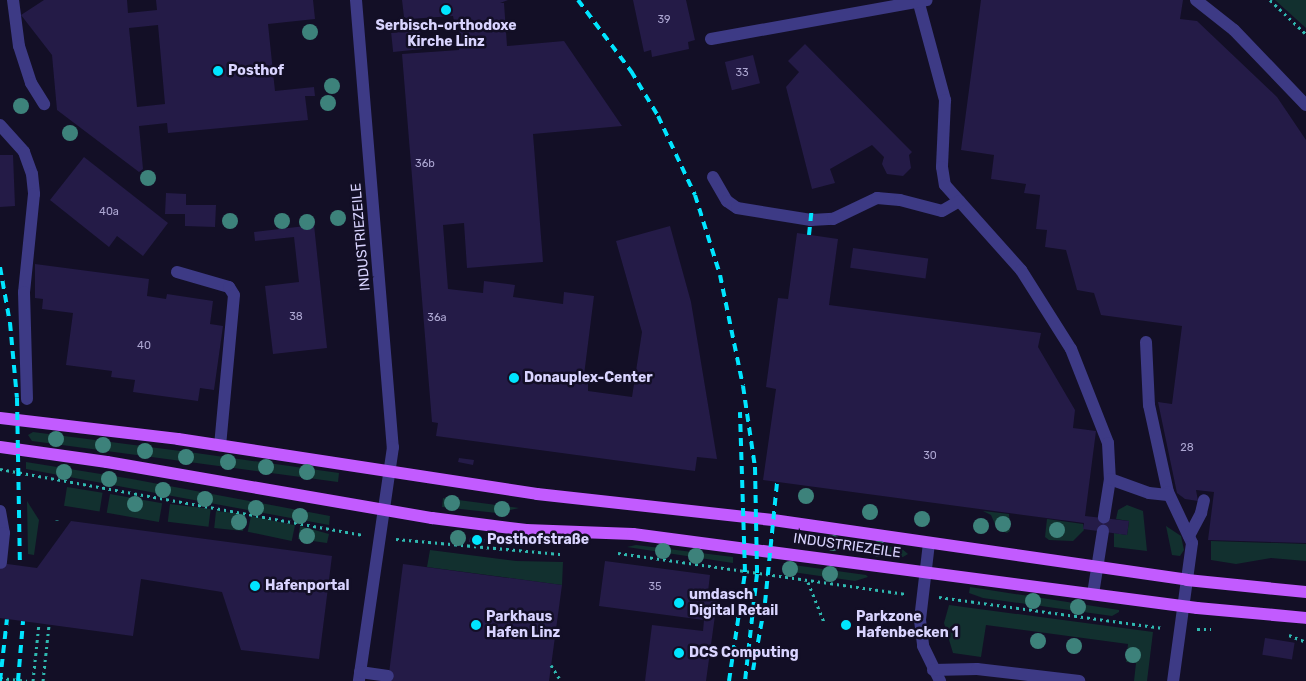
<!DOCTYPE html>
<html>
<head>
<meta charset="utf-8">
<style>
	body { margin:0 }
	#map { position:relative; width:1306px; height:681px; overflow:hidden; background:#130f26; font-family:Rubik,sans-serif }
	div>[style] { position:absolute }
	.green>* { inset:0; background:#12302f; transform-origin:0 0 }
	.building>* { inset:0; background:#241b47; transform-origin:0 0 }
	.path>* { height:3px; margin-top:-1.5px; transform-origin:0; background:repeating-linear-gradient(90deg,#2fb8b0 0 2.5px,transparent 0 6.5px) }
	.minor>* { height:12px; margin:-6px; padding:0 6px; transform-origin:6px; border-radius:6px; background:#3d3a85 }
	.major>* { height:12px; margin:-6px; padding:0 6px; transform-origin:6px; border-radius:6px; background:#c25bff }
	.rail>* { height:4px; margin-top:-2px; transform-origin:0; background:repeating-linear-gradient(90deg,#00e5ff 0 8px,transparent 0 14px) }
	.trees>* { width:16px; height:16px; margin:-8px; border-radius:50%; background:#3d827b }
	.dots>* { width:14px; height:14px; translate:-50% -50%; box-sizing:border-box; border:2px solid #130f26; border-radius:50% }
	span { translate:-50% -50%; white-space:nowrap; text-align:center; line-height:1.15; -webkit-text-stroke:5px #130f26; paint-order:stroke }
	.number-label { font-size:11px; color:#aca6d1 }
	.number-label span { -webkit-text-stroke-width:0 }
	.poi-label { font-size:14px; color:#d9d4ff; font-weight:700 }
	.left { translate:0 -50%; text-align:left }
	.street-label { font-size:14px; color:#d9d4ff }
</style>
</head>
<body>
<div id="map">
	<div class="green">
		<i style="clip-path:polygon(1275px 0,1306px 0,1306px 28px)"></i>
		<i style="clip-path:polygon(33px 432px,196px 453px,339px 473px,338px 482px,32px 441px,28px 435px)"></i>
		<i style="clip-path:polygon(26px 462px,132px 479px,330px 516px,329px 525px,26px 469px)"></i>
		<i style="left:67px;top:487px;width:36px;height:19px;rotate:9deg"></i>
		<i style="left:110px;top:494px;width:53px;height:19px;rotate:10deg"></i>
		<i style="clip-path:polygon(443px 498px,519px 508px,497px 513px,442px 507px)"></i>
		<i style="clip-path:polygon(27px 501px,39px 520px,34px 555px,28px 554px)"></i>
		<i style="left:170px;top:504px;width:41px;height:18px;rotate:7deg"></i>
		<i style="clip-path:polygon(1127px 505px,1143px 511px,1147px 551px,1114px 547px,1114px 533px,1127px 535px,1129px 521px,1116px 519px,1118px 510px)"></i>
		<i style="left:216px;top:511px;width:29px;height:17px;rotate:6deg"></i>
		<i style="clip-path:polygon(983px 511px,1009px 514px,1010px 531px,1007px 533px,997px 529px,991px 515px)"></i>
		<i style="left:251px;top:516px;width:45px;height:16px;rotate:12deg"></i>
		<i style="clip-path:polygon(1047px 519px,1083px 524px,1084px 530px,1073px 541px,1049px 540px,1045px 537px)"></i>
		<i style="clip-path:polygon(300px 526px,329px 534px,327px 543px,298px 539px)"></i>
		<i style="clip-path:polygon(1166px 526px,1181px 536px,1184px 550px,1180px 556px,1172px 555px)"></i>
		<i style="clip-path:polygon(807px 535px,901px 548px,908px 554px,903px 557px,820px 546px,803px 537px)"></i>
		<i style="clip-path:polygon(1211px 541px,1306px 544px,1306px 561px,1271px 558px,1236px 564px,1211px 560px)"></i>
		<i style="clip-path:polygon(636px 545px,733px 557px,733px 563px,627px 547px)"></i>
		<i style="clip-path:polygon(430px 550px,516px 561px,563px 562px,562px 585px,427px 567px)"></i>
		<i style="clip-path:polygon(786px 564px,866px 575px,868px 577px,855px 581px,785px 571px)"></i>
		<i style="clip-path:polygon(970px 587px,1119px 610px,1119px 612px,1112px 616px,983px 598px,969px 593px)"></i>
		<i style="clip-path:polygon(949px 605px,1153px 632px,1147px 681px,1134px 681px,1136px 663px,1126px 662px,1128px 644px,986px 625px,981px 657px,953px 653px,944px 623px)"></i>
	</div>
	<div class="building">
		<i style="clip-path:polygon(evenodd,44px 0,127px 0,128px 13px,157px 10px,156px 0,313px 0,315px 19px,268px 24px,275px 91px,314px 87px,315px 96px,305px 96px,308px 120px,168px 133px,167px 123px,139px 126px,143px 169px,139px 172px,57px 110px,52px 55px,21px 15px,44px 0,158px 25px,165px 104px,137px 107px,129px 28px,158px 25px)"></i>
		<i style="clip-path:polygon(402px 0,508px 0,500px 3px,504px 3px,507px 46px,564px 41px,622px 126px,533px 134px,543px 262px,467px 268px,464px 223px,443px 225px,448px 289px,483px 293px,484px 281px,515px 285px,513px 297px,563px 304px,564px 292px,594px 296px,583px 383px,588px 384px,588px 391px,632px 397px,642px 332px,616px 241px,670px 226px,691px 302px,717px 459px,697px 457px,695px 471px,436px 436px,438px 423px,432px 422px,402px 54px,459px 50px,460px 21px,454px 21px,453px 16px,409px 19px,404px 17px)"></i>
		<i style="clip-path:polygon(633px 0,686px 0,695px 40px,688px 42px,689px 49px,652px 57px,651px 50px,644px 52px)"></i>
		<i style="clip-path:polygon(981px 0,1183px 0,1180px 19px,1197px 21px,1277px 97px,1306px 140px,1306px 543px,1208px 540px,1214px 492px,1196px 490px,1198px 501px,1185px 499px,1177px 493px,1158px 402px,1172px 404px,1182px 326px,1101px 315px,1094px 293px,1077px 290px,1066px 250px,1045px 247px,1047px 230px,1036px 229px,1040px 195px,1024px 193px,1026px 184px,991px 179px,994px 155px,961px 150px)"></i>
		<i style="left:420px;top:30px;width:19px;height:29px;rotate:84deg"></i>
		<i style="clip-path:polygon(805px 44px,912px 152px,909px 155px,911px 168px,903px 176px,887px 174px,882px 164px,884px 157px,872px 145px,830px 169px,835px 183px,812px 189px,786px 87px,799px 72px,788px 61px)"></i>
		<i style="left:753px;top:55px;width:29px;height:29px;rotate:76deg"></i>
		<i style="clip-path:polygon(0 155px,13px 155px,15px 206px,0 207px)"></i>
		<i style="clip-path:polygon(84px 157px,168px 223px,143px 256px,117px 236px,109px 247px,50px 200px)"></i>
		<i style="clip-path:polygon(166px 193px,186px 194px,186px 205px,216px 205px,215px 227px,185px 226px,185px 214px,165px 214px)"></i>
		<i style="clip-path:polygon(314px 225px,327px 348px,273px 354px,265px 286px,299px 282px,294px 237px,255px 241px,254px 232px)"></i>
		<i style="clip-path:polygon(797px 233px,838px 239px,829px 305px,1041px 333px,1038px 347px,1075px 410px,1073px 428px,1096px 431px,1085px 516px,1129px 521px,1127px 535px,1083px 529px,1084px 523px,763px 480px,776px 389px,766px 387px,778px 298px,788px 299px)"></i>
		<i style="left:853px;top:248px;width:76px;height:20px;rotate:8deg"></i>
		<i style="clip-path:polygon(35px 264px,149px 279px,147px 296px,166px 299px,167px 294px,213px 301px,210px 324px,223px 326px,214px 390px,200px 388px,198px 401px,133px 392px,135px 380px,111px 377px,112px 371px,66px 365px,73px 313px,42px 309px,43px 299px,35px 298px)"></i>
		<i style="clip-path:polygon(459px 458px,474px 460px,473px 465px,458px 462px)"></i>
		<i style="clip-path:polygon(71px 521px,332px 556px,319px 659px,241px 650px,222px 592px,141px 579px,133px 636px,0 618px,0 563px,37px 568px)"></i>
		<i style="clip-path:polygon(470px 537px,485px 539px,484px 543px,469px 542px)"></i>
		<i style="clip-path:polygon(605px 561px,710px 575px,707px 600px,717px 601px,706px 681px,645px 681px,652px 625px,703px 631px,704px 620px,599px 606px)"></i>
		<i style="clip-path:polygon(403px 564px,562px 585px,549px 681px,388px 681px)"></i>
		<i style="left:1265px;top:638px;width:30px;height:17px;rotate:9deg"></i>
	</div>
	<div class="path">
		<i style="left:1270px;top:0;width:50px;rotate:43.4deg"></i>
		<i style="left:0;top:469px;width:369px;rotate:10.3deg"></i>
		<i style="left:57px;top:521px;width:1px;rotate:-90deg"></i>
		<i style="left:396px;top:539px;width:167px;rotate:5.2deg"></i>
		<i style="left:618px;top:553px;width:291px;rotate:8.1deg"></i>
		<i style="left:808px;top:582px;width:43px;rotate:68.2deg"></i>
		<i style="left:939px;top:597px;width:226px;rotate:7.9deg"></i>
		<i style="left:1197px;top:629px;width:14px"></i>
		<i style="left:1289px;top:635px;width:18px;rotate:22deg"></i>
		<i style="left:551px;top:665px;width:19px;rotate:58deg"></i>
		<i style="left:0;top:678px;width:27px;rotate:6deg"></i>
		<i style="left:33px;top:681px;width:58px;rotate:-84.1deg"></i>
		<i style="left:43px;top:681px;width:56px;rotate:-83.9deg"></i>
	</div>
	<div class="minor">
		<i style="left:13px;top:0;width:46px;rotate:82.6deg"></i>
		<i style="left:19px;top:46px;width:39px;rotate:72deg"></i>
		<i style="left:31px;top:83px;width:25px;rotate:58deg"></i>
		<i style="left:356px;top:0;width:449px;rotate:85.3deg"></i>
		<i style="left:393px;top:447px;width:236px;rotate:98.3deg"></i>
		<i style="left:918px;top:0;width:104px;rotate:74.9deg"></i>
		<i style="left:945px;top:100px;width:67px;rotate:92.6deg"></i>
		<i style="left:942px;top:167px;width:18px;rotate:81deg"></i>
		<i style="left:945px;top:185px;width:114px;rotate:48.2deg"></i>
		<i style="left:1021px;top:270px;width:93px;rotate:57.7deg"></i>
		<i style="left:1071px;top:349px;width:101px;rotate:68.5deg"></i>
		<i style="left:1108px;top:443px;width:36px;rotate:87deg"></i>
		<i style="left:1110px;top:479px;width:39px;rotate:99deg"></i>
		<i style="left:1196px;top:0;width:48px;rotate:38.3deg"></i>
		<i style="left:1234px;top:30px;width:104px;rotate:46.2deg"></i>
		<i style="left:711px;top:39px;width:219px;rotate:-10.2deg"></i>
		<i style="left:0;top:125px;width:36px;rotate:48deg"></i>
		<i style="left:24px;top:152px;width:23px;rotate:70deg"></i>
		<i style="left:32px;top:174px;width:20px;rotate:84deg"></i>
		<i style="left:34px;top:194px;width:99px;rotate:95.8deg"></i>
		<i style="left:24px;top:292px;width:107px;rotate:88.4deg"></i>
		<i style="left:713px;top:177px;width:28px;rotate:60deg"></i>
		<i style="left:727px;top:201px;width:12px;rotate:35deg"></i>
		<i style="left:737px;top:208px;width:75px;rotate:9.2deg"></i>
		<i style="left:811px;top:220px;width:22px;rotate:-3deg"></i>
		<i style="left:833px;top:219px;width:49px;rotate:-25.5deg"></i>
		<i style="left:877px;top:198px;width:23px;rotate:5deg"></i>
		<i style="left:900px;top:200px;width:43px;rotate:14.7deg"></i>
		<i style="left:942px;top:211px;width:20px;rotate:-30deg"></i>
		<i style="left:177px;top:272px;width:54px;rotate:16.1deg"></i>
		<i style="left:229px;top:287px;width:9px;rotate:58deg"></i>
		<i style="left:234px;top:295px;width:151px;rotate:95.3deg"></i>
		<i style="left:1146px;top:342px;width:63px;rotate:87.3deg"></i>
		<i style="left:1149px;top:405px;width:89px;rotate:77.7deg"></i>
		<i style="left:1168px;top:492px;width:56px;rotate:64.8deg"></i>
		<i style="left:1192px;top:543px;width:139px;rotate:97.8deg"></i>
		<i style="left:1110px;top:479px;width:41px;rotate:19.7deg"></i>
		<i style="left:1149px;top:493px;width:19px;rotate:6deg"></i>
		<i style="left:0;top:511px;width:22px;rotate:80deg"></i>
		<i style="left:4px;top:533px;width:30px;rotate:96deg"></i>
		<i style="left:1189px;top:536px;width:26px;rotate:-62deg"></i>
		<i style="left:1201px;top:513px;width:13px;rotate:-77deg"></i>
		<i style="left:929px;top:543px;width:78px;rotate:96.7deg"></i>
		<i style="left:920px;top:620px;width:26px;rotate:83deg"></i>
		<i style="left:923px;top:646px;width:39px;rotate:64deg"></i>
		<i style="left:1093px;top:594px;width:64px;rotate:-81deg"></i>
		<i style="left:933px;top:670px;width:44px;rotate:-1.3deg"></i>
		<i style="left:977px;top:669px;width:103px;rotate:6.7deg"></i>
		<i style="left:360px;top:672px;width:28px;rotate:8deg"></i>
	</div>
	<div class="major">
		<i style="left:0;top:418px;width:179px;rotate:6.7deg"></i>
		<i style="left:178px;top:439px;width:363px;rotate:8.7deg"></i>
		<i style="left:537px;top:494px;width:237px;rotate:6.3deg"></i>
		<i style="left:773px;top:520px;width:418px;rotate:8.2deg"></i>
		<i style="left:1187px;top:580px;width:120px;rotate:5.8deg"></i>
		<i style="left:0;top:447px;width:108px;rotate:8deg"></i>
		<i style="left:107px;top:462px;width:330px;rotate:9.8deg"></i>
		<i style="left:432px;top:518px;width:95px;rotate:7.3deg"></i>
		<i style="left:526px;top:530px;width:107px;rotate:2.1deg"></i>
		<i style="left:633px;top:534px;width:569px;rotate:7.47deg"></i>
		<i style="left:1197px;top:608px;width:109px;rotate:5.2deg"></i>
	</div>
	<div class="rail">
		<i style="left:578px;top:0;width:89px;rotate:53.3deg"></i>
		<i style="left:631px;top:71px;width:52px;rotate:59deg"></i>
		<i style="left:658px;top:116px;width:87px;rotate:64.9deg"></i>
		<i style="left:695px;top:195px;width:84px;rotate:72.6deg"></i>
		<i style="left:720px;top:275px;width:113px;rotate:78.3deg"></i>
		<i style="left:743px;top:386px;width:82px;rotate:81.6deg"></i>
		<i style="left:755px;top:467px;width:107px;rotate:88.9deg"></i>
		<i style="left:757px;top:574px;width:108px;rotate:96.4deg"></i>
		<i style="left:809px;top:235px;width:28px;rotate:-84deg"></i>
		<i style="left:0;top:267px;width:57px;rotate:79.9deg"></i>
		<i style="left:10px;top:323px;width:75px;rotate:84.7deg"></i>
		<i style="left:17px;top:398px;width:167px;rotate:89deg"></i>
		<i style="left:753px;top:670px;width:68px;rotate:-79.8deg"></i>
		<i style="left:765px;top:603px;width:122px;rotate:-84.3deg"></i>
		<i style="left:0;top:681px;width:62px;rotate:-83.6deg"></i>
		<i style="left:18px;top:681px;width:60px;rotate:-85.2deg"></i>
		<i style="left:729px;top:681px;width:110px;rotate:-81.6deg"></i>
		<i style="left:745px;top:572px;width:160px;rotate:-91.8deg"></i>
	</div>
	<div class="trees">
		<i style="left:310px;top:32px"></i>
		<i style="left:332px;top:86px"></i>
		<i style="left:328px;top:103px"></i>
		<i style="left:21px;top:106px"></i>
		<i style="left:70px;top:133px"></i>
		<i style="left:148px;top:178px"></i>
		<i style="left:338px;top:218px"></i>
		<i style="left:230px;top:221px"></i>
		<i style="left:282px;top:221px"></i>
		<i style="left:307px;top:222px"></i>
		<i style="left:56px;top:439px"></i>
		<i style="left:103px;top:445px"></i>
		<i style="left:145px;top:451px"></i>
		<i style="left:186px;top:457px"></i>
		<i style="left:228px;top:462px"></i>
		<i style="left:266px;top:467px"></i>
		<i style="left:64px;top:472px"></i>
		<i style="left:307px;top:472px"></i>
		<i style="left:109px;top:479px"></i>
		<i style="left:163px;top:490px"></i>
		<i style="left:806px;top:496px"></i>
		<i style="left:205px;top:499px"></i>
		<i style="left:452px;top:503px"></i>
		<i style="left:135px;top:504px"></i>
		<i style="left:256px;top:508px"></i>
		<i style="left:502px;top:509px"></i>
		<i style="left:870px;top:512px"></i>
		<i style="left:300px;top:516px"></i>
		<i style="left:922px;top:519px"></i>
		<i style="left:239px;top:522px"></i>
		<i style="left:1003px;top:524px"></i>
		<i style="left:981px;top:526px"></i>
		<i style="left:1057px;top:530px"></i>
		<i style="left:307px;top:536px"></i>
		<i style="left:458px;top:538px"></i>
		<i style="left:833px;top:543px"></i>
		<i style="left:879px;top:549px"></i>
		<i style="left:663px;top:551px"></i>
		<i style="left:696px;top:556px"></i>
		<i style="left:790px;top:569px"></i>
		<i style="left:830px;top:574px"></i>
		<i style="left:1033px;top:601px"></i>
		<i style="left:1078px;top:607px"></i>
		<i style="left:1038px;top:641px"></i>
		<i style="left:1074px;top:646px"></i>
		<i style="left:1133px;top:655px"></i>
	</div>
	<div class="dots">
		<i style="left:446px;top:10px;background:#00e5ff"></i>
		<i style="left:218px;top:71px;background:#00e5ff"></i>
		<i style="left:514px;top:378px;background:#00e5ff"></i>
		<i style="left:477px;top:540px;background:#00e5ff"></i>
		<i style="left:255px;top:586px;background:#00e5ff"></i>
		<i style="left:679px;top:603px;background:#00e5ff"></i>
		<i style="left:476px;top:625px;background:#00e5ff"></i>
		<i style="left:846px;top:625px;background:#00e5ff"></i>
		<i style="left:679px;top:653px;background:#00e5ff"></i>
	</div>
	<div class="number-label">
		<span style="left:664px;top:20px">39</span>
		<span style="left:742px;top:73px">33</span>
		<span style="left:425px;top:164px">36b</span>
		<span style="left:109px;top:212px">40a</span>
		<span style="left:296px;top:317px">38</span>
		<span style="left:437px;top:318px">36a</span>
		<span style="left:144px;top:346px">40</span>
		<span style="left:1187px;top:448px">28</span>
		<span style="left:930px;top:456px">30</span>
		<span style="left:655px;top:587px">35</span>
	</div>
	<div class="poi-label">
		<span style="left:446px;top:34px">Serbisch-orthodoxe<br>Kirche Linz</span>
		<span class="left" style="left:228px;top:71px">Posthof</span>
		<span class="left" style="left:524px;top:378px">Donauplex-Center</span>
		<span class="left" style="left:487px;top:540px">Posthofstraße</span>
		<span class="left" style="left:265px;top:586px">Hafenportal</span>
		<span class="left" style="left:689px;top:603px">umdasch<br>Digital Retail</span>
		<span class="left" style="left:486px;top:625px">Parkhaus<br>Hafen Linz</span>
		<span class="left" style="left:856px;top:625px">Parkzone<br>Hafenbecken 1</span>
		<span class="left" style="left:689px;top:653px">DCS Computing</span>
	</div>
	<div class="street-label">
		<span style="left:361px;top:237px;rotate:-95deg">INDUSTRIEZEILE</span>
		<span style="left:847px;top:546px;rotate:8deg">INDUSTRIEZEILE</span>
	</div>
</div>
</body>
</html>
